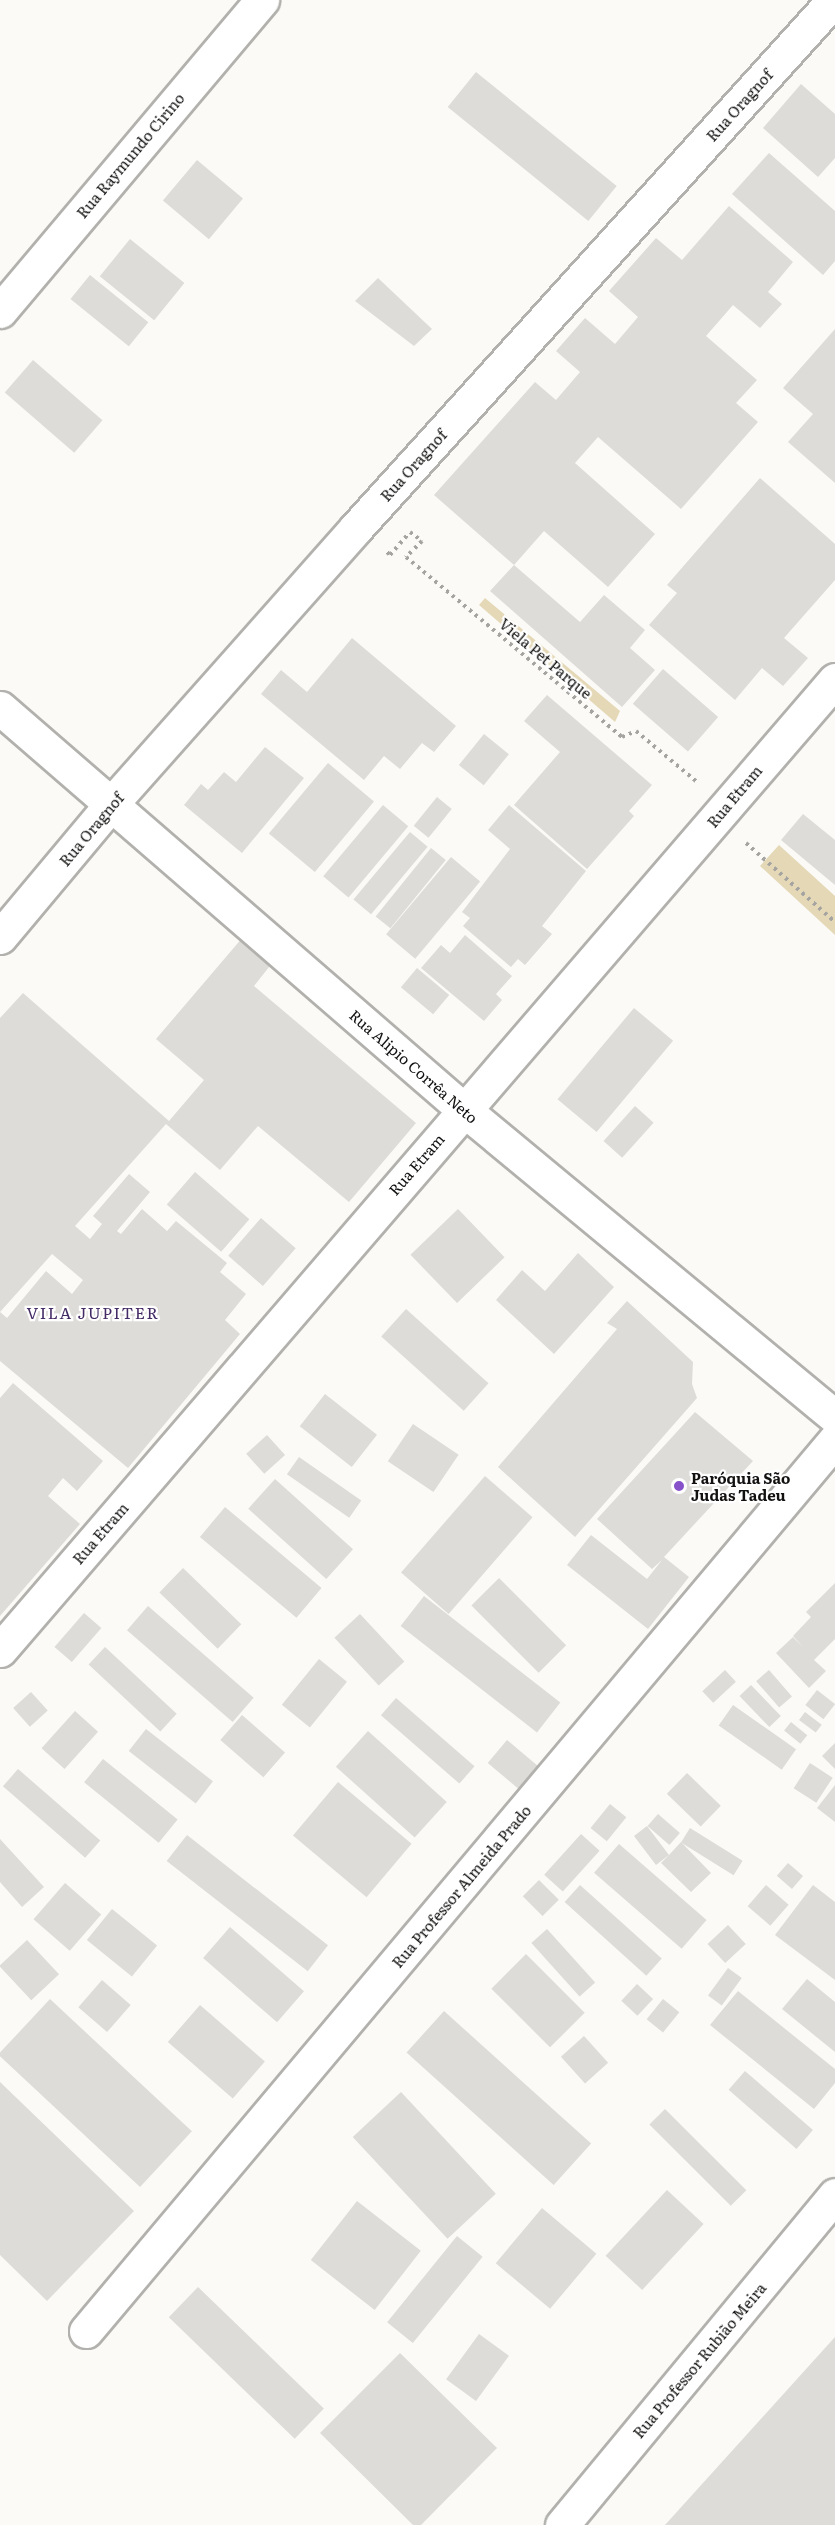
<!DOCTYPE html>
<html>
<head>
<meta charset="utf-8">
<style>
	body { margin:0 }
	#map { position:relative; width:835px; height:2525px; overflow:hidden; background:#fbfaf6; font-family:Literata,serif }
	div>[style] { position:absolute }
	.green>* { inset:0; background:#e4d8b6 }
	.building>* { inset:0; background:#dddcd8; transform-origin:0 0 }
	.path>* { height:4px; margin-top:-2px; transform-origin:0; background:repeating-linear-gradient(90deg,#a5a4a1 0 3px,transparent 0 7.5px) }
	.roads { filter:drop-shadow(2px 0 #b2b1ad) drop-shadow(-2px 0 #b2b1ad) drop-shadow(0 2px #b2b1ad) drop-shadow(0 -2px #b2b1ad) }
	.minor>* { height:33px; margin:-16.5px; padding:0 16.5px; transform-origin:16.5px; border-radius:16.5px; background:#fff }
	.dots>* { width:16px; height:16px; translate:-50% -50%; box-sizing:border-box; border:3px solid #fff; border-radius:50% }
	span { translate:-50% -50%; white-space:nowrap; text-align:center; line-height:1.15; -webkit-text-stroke:4.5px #fff; paint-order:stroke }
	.street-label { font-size:15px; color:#121110 }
	.poi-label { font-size:15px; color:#121110; font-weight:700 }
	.left { translate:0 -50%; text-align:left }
	.neighbourhood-label { font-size:16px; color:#442b65; letter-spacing:1.5px }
</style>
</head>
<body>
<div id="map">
	<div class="green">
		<i style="clip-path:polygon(485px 598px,620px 711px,615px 722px,479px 605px)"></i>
		<i style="clip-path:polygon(779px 845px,835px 896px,835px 935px,760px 866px)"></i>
	</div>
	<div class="building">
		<i style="left:476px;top:72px;width:181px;height:45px;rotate:39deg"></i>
		<i style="clip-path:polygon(801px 84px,835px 114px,835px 158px,818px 177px,763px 128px)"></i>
		<i style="clip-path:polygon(769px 153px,835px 211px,835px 261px,823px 275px,732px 194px)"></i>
		<i style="left:197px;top:160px;width:60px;height:53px;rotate:40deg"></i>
		<i style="clip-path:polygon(729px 206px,793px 262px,768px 292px,782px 304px,760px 328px,733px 305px,706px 336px,757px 380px,736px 403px,758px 422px,681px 509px,598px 437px,575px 463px,655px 534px,608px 587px,544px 531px,514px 565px,580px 622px,604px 595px,645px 630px,630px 648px,655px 670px,622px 707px,490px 591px,514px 565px,434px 495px,535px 382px,556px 400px,580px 372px,556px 351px,585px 318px,615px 344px,638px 317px,609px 291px,656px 238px,682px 260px)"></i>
		<i style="left:130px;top:239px;width:70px;height:48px;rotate:39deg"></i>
		<i style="left:90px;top:275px;width:75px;height:31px;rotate:39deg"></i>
		<i style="clip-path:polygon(378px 278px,432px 329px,414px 346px,355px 301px)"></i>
		<i style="clip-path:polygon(835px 329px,835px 483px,788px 442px,813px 414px,783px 388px)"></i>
		<i style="left:33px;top:360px;width:92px;height:43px;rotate:41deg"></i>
		<i style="clip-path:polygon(760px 478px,835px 544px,835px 580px,784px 638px,808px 658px,783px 686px,762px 668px,735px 700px,649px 625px,677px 593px,667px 585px)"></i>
		<i style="clip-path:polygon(352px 638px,456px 726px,434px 752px,422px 743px,400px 769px,384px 756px,364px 780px,261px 694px,281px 670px,307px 692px)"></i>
		<i style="left:663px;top:669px;width:73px;height:46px;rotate:41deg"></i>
		<i style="clip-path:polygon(547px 695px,652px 785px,629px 811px,634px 816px,587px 869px,514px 805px,560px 752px,524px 721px)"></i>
		<i style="left:484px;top:734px;width:32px;height:40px;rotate:39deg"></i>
		<i style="clip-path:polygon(265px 747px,304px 778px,242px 853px,184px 805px,201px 784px,208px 790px,224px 772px,236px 782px)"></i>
		<i style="left:328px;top:763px;width:60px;height:92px;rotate:40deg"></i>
		<i style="left:437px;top:797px;width:19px;height:37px;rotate:39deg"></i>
		<i style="left:383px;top:805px;width:33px;height:93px;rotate:40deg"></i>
		<i style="clip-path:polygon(509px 805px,586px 871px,542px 926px,552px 934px,525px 965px,518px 959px,511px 967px,463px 926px,470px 918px,462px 912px,510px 849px,488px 830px)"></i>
		<i style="clip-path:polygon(803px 814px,835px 840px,835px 885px,781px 840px)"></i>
		<i style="left:410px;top:832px;width:23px;height:88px;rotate:40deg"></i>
		<i style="left:431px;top:848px;width:19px;height:88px;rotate:39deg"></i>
		<i style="left:451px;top:857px;width:38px;height:101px;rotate:40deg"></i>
		<i style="clip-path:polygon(465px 935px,512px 976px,496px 994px,502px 1000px,484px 1021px,421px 968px,441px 945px,450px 953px)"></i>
		<i style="clip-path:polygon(evenodd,243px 937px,273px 962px,254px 986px,416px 1123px,349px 1202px,258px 1126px,220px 1170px,166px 1124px,75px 1226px,90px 1239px,102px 1224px,93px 1216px,129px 1174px,150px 1192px,117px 1231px,121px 1234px,142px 1209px,167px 1231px,176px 1221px,227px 1263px,220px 1272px,246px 1294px,225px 1320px,240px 1334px,128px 1468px,0 1361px,0 1018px,23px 993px,169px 1121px,204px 1080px,156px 1039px,243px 937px,52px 1254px,83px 1280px,72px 1294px,46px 1271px,7px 1318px,0 1312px,52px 1254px)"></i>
		<i style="left:417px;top:968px;width:42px;height:25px;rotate:40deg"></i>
		<i style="left:634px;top:1008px;width:51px;height:119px;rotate:40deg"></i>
		<i style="left:635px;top:1106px;width:25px;height:47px;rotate:42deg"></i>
		<i style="left:195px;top:1172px;width:72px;height:43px;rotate:41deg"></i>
		<i style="left:458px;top:1209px;width:67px;height:66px;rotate:46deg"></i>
		<i style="left:261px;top:1218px;width:46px;height:50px;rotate:41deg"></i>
		<i style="clip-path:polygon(578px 1253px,614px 1287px,554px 1354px,496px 1300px,522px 1270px,545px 1291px)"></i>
		<i style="clip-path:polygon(627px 1301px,693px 1362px,692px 1384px,697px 1398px,575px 1537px,498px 1467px,617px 1329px,607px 1323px)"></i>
		<i style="left:406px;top:1309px;width:111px;height:37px;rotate:42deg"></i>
		<i style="clip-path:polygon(13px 1383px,103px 1461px,77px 1491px,63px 1478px,48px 1496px,80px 1524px,0 1616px,0 1398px)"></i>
		<i style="left:325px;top:1394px;width:66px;height:41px;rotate:38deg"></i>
		<i style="clip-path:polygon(695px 1412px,753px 1461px,664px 1557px,689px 1577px,648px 1629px,567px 1565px,591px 1535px,647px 1579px,662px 1560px,652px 1569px,597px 1519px)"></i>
		<i style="left:413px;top:1424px;width:55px;height:45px;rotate:34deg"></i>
		<i style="left:267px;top:1435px;width:27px;height:28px;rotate:48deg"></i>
		<i style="left:299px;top:1457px;width:76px;height:21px;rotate:35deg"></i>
		<i style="left:485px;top:1476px;width:63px;height:128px;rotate:41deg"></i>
		<i style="left:275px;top:1479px;width:105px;height:40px;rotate:42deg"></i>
		<i style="left:225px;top:1507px;width:126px;height:39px;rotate:40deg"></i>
		<i style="left:183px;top:1568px;width:81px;height:34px;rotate:44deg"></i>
		<i style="left:499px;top:1578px;width:95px;height:39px;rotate:45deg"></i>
		<i style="clip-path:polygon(835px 1583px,835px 1639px,814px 1660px,826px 1671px,809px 1688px,776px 1653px,793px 1637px,803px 1647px,793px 1636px,811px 1617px,806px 1612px)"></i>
		<i style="left:424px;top:1596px;width:173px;height:38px;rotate:38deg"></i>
		<i style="left:148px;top:1606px;width:140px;height:32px;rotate:41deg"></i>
		<i style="left:84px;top:1613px;width:23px;height:45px;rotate:41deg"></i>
		<i style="left:360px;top:1614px;width:65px;height:35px;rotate:47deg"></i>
		<i style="left:105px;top:1647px;width:98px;height:24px;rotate:43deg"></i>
		<i style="left:319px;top:1659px;width:36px;height:59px;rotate:39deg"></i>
		<i style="left:725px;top:1670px;width:16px;height:31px;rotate:47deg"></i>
		<i style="left:769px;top:1670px;width:35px;height:17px;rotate:49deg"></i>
		<i style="left:751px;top:1685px;width:43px;height:16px;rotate:46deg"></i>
		<i style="left:817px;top:1690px;width:23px;height:19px;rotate:38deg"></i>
		<i style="left:31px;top:1692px;width:25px;height:24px;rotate:48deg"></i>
		<i style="left:396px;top:1698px;width:104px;height:23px;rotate:41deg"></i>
		<i style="left:733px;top:1705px;width:77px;height:25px;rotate:35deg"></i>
		<i style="left:75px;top:1711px;width:31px;height:50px;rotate:42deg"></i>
		<i style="left:805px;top:1712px;width:21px;height:10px;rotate:37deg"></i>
		<i style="left:242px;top:1715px;width:57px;height:33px;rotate:41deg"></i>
		<i style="left:791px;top:1722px;width:21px;height:11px;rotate:39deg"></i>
		<i style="left:146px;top:1729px;width:85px;height:28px;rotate:38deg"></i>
		<i style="left:368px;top:1731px;width:106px;height:48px;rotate:42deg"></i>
		<i style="left:507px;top:1740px;width:45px;height:30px;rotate:40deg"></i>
		<i style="clip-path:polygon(835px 1743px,835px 1769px,822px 1756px)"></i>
		<i style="left:103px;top:1759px;width:96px;height:30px;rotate:39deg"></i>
		<i style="left:810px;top:1763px;width:27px;height:30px;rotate:33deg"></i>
		<i style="left:18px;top:1769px;width:109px;height:23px;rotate:41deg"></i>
		<i style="left:687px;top:1773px;width:47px;height:29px;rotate:44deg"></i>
		<i style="left:338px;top:1782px;width:96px;height:70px;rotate:40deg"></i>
		<i style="clip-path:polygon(835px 1785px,835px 1822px,817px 1808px)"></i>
		<i style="left:610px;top:1804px;width:21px;height:31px;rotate:39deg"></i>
		<i style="left:658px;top:1814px;width:29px;height:16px;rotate:41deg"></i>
		<i style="clip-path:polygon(647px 1826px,669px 1855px,681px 1842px,711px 1873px,691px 1892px,661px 1863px,669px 1855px,656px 1865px,634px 1836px)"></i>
		<i style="left:690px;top:1828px;width:62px;height:17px;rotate:32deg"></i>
		<i style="left:581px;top:1834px;width:25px;height:55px;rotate:42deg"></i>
		<i style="left:187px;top:1835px;width:179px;height:33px;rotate:38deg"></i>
		<i style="clip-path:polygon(0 1839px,44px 1887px,22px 1907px,0 1882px)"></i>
		<i style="left:619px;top:1844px;width:116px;height:38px;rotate:41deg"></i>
		<i style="left:788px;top:1863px;width:20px;height:17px;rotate:41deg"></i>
		<i style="left:539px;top:1880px;width:28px;height:23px;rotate:45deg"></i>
		<i style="left:65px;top:1883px;width:48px;height:48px;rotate:41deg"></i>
		<i style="left:580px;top:1885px;width:110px;height:23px;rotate:42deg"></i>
		<i style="left:766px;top:1885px;width:30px;height:28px;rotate:41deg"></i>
		<i style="clip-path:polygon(813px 1885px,835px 1902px,835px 1980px,775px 1935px)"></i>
		<i style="left:112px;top:1909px;width:58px;height:40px;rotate:39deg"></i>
		<i style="left:728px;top:1925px;width:26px;height:28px;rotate:47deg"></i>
		<i style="left:230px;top:1927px;width:98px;height:41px;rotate:41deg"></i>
		<i style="left:547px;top:1929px;width:72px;height:21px;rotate:48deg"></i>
		<i style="left:27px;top:1940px;width:47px;height:38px;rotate:47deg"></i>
		<i style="left:526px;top:1954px;width:83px;height:49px;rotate:45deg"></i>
		<i style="left:728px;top:1968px;width:17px;height:34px;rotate:36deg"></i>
		<i style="clip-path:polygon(807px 1979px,835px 2002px,835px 2052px,782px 2009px)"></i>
		<i style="left:102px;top:1980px;width:38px;height:36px;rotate:41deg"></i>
		<i style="left:637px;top:1984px;width:22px;height:23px;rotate:43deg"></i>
		<i style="clip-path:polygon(738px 1991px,835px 2069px,835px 2083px,814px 2109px,710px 2025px)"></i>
		<i style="left:50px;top:1999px;width:194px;height:76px;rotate:43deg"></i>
		<i style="left:663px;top:1999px;width:21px;height:26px;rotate:39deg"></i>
		<i style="left:200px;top:2005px;width:86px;height:49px;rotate:41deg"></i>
		<i style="left:444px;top:2011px;width:198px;height:56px;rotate:42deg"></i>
		<i style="left:584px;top:2036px;width:36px;height:31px;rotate:48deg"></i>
		<i style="left:745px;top:2071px;width:90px;height:25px;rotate:41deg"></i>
		<i style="clip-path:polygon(0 2082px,134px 2211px,47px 2301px,0 2255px)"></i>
		<i style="left:401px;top:2092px;width:139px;height:66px;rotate:47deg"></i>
		<i style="left:665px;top:2109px;width:115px;height:22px;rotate:45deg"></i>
		<i style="left:667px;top:2190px;width:50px;height:90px;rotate:43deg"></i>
		<i style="left:357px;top:2201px;width:81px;height:75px;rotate:38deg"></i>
		<i style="left:542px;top:2208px;width:71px;height:72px;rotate:40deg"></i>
		<i style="left:457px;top:2236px;width:33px;height:111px;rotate:39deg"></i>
		<i style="left:198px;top:2287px;width:175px;height:42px;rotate:44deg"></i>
		<i style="left:479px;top:2334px;width:37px;height:56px;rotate:36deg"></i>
		<i style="clip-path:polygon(835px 2337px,835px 2525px,665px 2525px)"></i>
		<i style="clip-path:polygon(400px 2353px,497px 2448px,421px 2525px,413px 2525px,320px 2433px)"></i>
	</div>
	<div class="path">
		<i style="left:387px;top:552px;width:4px;rotate:45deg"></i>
		<i style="left:390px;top:555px;width:30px;rotate:-49deg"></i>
		<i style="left:410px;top:532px;width:15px;rotate:37deg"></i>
		<i style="left:422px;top:541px;width:23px;rotate:135deg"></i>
		<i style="left:406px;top:557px;width:281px;rotate:39.8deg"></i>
		<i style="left:622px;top:737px;width:15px;rotate:-23deg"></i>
		<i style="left:636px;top:731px;width:80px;rotate:39.9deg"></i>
		<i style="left:746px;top:843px;width:119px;rotate:41.6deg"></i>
	</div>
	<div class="roads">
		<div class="minor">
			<i style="left:0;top:311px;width:407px;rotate:-49.9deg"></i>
			<i style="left:0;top:708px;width:613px;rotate:40.9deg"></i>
			<i style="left:463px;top:1109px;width:483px;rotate:39.6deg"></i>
			<i style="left:0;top:937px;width:175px;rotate:-50.1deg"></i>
			<i style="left:112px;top:803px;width:368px;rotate:-48.4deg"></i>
			<i style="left:356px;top:528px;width:712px;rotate:-47.85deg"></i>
			<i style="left:0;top:1650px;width:1280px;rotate:-49.28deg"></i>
			<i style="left:86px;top:2331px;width:1164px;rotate:-49.95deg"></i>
			<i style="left:562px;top:2525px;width:428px;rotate:-50.4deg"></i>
		</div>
	</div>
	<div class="dots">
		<i style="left:679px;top:1486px;background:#8751c9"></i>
	</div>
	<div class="street-label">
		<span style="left:739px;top:105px;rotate:-48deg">Rua Oragnof</span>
		<span style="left:130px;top:155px;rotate:-50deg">Rua Raymundo Cirino</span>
		<span style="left:413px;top:465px;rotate:-48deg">Rua Oragnof</span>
		<span style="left:546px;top:658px;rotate:40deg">Viela Pet Parque</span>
		<span style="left:734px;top:796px;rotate:-50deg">Rua Etram</span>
		<span style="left:91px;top:829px;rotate:-50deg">Rua Oragnof</span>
		<span style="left:414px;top:1066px;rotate:41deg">Rua Alipio Corrêa Neto</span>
		<span style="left:416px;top:1164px;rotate:-49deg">Rua Etram</span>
		<span style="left:100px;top:1533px;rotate:-49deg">Rua Etram</span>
		<span style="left:461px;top:1886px;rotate:-50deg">Rua Professor Almeida Prado</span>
		<span style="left:699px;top:2360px;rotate:-50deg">Rua Professor Rubião Meira</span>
	</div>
	<div class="poi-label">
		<span class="left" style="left:691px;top:1486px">Paróquia São<br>Judas Tadeu</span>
	</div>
	<div class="neighbourhood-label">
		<span style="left:93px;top:1312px">VILA JUPITER</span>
	</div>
</div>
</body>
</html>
